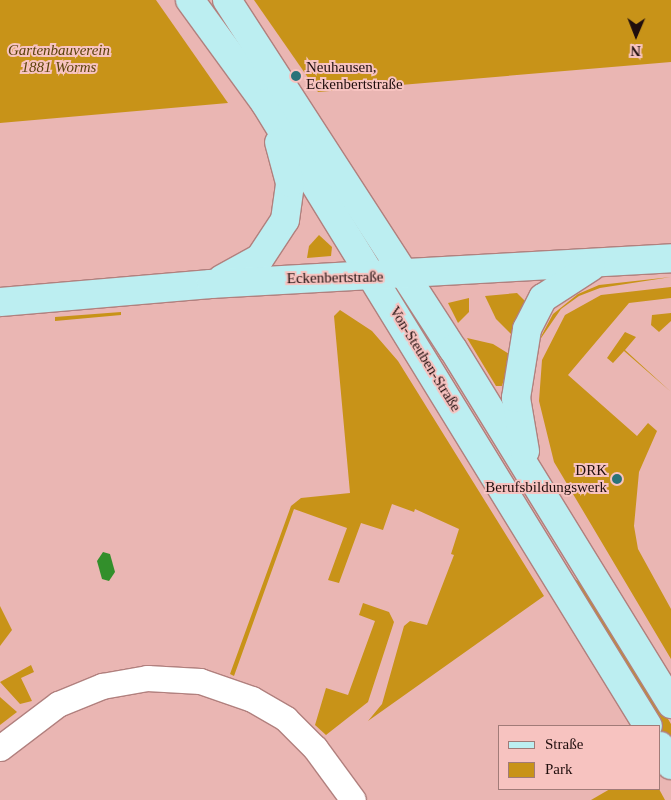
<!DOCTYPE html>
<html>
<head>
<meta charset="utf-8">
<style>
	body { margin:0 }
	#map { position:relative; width:671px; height:800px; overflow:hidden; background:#eab6b3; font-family:Georgia,serif }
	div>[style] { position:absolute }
	.green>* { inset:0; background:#c89318 }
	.water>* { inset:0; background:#328f2b }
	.roads { filter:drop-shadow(1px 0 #b1807e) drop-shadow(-1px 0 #b1807e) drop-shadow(0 1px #b1807e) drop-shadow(0 -1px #b1807e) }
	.street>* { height:25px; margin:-12.5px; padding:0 12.5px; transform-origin:12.5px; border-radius:12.5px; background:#fff }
	.secondary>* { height:28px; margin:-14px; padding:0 14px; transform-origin:14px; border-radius:14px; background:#bceef1 }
	.dots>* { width:14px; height:14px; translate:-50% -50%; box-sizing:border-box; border:2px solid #f7c3c0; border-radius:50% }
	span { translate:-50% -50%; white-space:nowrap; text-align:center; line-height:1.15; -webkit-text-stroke:4px #f7c3c0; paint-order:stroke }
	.park-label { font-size:15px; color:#5b4209; font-style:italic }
	.poi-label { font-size:15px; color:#200e0d }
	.left { translate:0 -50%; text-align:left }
	.right { translate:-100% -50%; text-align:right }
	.street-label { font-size:15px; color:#200e0d }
	.legend { position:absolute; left:498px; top:725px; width:162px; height:65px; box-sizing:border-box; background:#f7c3c0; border:1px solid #a17b78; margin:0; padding:6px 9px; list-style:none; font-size:15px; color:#200e0d }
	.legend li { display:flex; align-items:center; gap:10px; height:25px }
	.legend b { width:25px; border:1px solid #a17b78 }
	.north { position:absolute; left:611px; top:10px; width:50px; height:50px; -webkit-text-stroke:4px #f7c3c0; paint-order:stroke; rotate:181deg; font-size:14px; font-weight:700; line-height:20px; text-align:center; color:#200e0d }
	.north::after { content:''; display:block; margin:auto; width:18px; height:22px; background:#200e0d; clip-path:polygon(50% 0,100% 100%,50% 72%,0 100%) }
</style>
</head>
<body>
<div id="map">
	<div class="green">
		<i style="clip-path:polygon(0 0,156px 0,228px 103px,0 123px)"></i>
		<i style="clip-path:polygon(254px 0,671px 0,671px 62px,318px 92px)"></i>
		<i style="clip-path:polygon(319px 235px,332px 247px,331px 256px,307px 258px,309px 246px)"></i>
		<i style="clip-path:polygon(671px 277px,600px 288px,579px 296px,561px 309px,537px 344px,553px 314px,578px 294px,599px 285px)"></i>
		<i style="clip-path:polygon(671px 287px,671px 298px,629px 303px,568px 375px,637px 436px,648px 423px,657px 431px,639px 472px,634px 526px,638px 549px,671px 609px,671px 659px,554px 462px,539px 401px,542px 360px,565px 315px,601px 295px)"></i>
		<i style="clip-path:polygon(517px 293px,527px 303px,515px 338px,496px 319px,485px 296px)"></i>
		<i style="clip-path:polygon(469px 298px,469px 312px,458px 323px,448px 303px)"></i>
		<i style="clip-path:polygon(340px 310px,372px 331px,398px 361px,544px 596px,368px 721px,382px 704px,404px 626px,410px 621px,427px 625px,454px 555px,451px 554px,459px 529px,415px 509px,414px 512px,392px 504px,383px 530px,361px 523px,339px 583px,328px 580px,347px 528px,294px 509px,234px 676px,230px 674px,291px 506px,301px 498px,350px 493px,334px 316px)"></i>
		<i style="clip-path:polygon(121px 312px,121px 315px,55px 321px,55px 317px)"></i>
		<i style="clip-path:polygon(671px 313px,671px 321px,659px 332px,651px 325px,652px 315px)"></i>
		<i style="clip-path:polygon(625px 332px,636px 337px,625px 350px,671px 392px,624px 351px,613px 363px,607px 358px)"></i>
		<i style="clip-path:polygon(467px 338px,493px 344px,511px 355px,502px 386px,496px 386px)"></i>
		<i style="clip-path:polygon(572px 576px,594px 595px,671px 724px,671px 747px)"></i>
		<i style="clip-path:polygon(363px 603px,389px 612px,394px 622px,368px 702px,326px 735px,315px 725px,326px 688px,348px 695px,375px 621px,359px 615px)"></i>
		<i style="clip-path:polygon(0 606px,12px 630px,0 646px)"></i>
		<i style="clip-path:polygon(31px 665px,34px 672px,21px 678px,32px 701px,20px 704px,0 682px)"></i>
		<i style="clip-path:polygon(0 697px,17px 712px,0 725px)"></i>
		<i style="clip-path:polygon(610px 789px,659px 789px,665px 800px,591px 800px)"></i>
	</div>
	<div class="water">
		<i style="clip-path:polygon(103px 552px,110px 554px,115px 572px,109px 581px,102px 579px,97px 561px)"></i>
	</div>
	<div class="roads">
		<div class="street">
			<i style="left:0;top:748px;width:73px;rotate:-37.2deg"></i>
			<i style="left:58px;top:704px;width:48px;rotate:-22.2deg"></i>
			<i style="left:102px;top:686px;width:46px;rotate:-10.1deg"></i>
			<i style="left:147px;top:678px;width:53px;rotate:3.2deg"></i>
			<i style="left:200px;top:681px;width:55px;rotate:19.1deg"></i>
			<i style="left:252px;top:699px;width:39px;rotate:30deg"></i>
			<i style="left:286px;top:719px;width:41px;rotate:45deg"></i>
			<i style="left:315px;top:748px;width:64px;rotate:53.8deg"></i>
		</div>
		<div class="secondary">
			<i style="left:190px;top:0;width:127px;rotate:53.9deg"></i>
			<i style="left:265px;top:103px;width:731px;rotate:58.42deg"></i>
			<i style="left:227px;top:0;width:416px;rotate:57.1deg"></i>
			<i style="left:453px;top:349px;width:417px;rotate:58.4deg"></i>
			<i style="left:222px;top:279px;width:43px;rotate:-28.9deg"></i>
			<i style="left:260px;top:258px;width:45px;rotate:-56.7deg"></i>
			<i style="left:285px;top:220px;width:37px;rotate:-82deg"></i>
			<i style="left:290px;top:183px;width:42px;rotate:-105deg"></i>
			<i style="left:0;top:302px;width:212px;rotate:-4.9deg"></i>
			<i style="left:211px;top:284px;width:461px;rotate:-3.2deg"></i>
			<i style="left:525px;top:451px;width:54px;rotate:-99.6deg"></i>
			<i style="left:516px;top:398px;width:70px;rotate:-80.9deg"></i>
			<i style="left:527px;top:329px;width:35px;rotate:-63deg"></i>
			<i style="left:543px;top:298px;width:57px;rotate:-32.9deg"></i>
			<i style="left:660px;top:746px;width:22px;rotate:60deg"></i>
		</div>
	</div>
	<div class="dots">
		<i style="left:296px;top:76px;background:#2a7379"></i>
		<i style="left:617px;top:479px;background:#2a7379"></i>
	</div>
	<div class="park-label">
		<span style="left:59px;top:59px">Gartenbauverein<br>1881 Worms</span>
	</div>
	<div class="poi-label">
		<span class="left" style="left:306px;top:76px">Neuhausen,<br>Eckenbertstraße</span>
		<span class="right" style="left:607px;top:479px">DRK<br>Berufsbildungswerk</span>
	</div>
	<div class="street-label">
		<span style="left:335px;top:278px;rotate:-1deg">Eckenbertstraße</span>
		<span style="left:425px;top:359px;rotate:58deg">Von-Steuben-Straße</span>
	</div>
	<ul class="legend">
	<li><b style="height:6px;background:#bceef1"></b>Straße</li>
	<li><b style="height:14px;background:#c89318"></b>Park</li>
	</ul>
	<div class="north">N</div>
</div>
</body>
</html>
